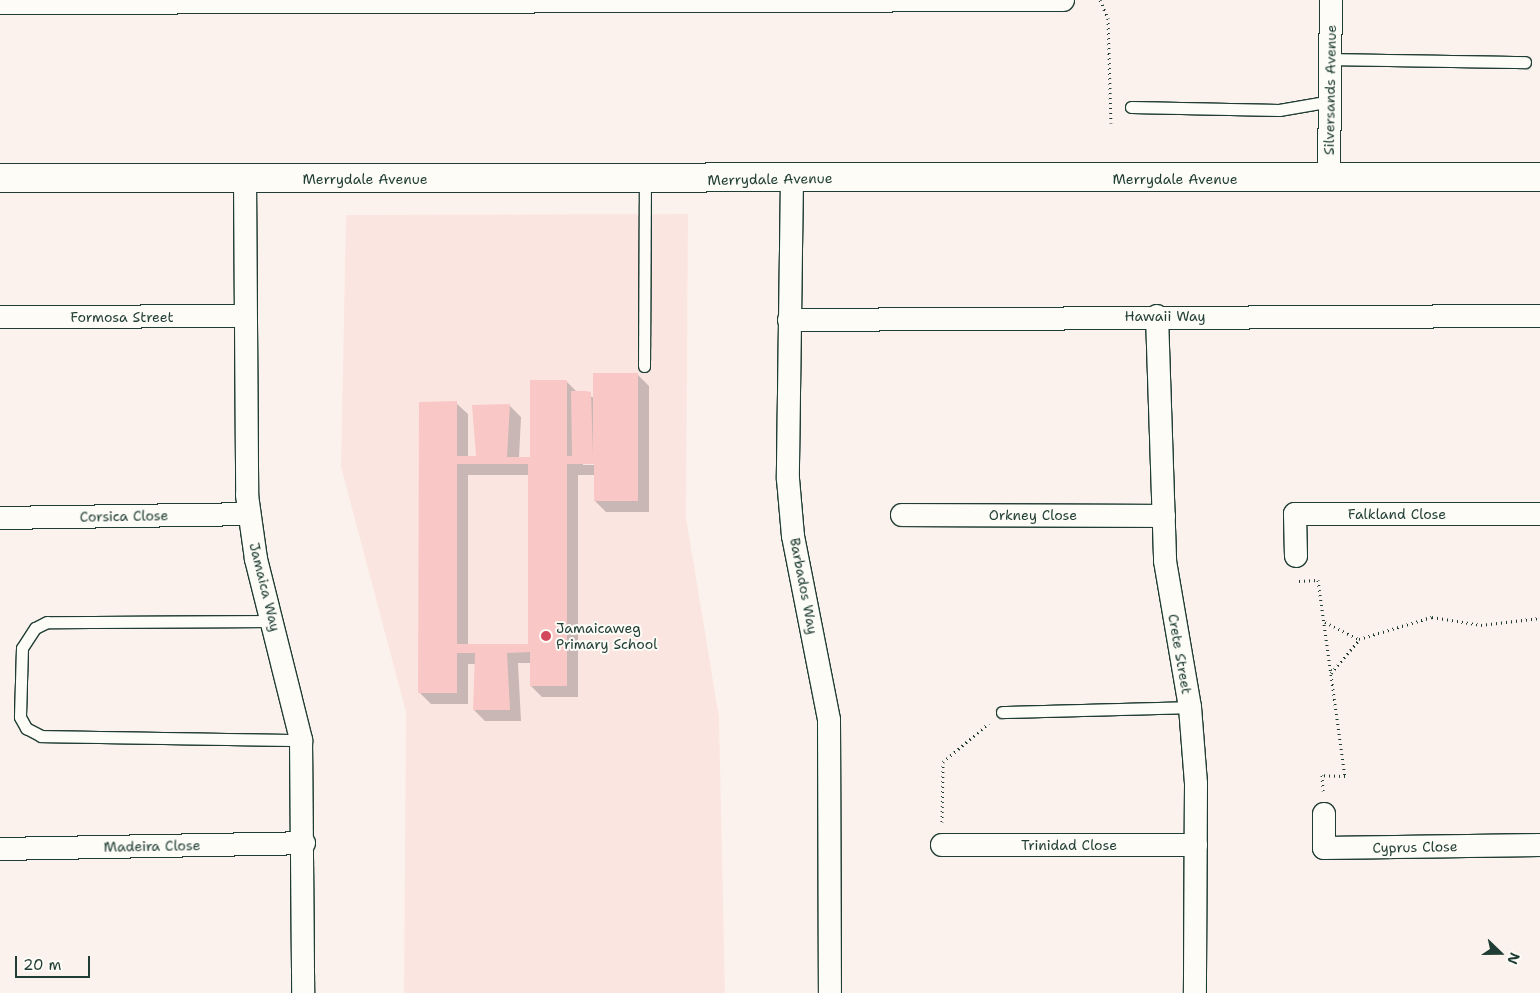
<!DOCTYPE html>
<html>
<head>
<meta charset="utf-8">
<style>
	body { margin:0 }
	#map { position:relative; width:1540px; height:993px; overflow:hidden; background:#fcf2ed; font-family:"Shantell Sans",sans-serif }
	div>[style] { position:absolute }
	.built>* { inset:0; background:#fbe5e1 }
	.shadow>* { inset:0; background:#0003 }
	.building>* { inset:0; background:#f9c8c6 }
	.path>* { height:3px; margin-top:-1.5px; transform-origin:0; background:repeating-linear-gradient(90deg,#1f3d34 0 1px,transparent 0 5px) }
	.roads { filter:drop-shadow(1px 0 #1f3d34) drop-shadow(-1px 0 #1f3d34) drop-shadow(0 1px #1f3d34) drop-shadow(0 -1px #1f3d34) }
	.service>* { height:11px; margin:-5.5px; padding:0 5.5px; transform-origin:5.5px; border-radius:5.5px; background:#fdfcf7 }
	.minor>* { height:22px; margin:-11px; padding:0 11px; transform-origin:11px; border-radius:11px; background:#fdfcf7 }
	.tertiary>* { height:28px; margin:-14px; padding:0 14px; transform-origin:14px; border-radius:14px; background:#fdfcf7 }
	.dots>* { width:14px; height:14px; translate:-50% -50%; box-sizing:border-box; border:2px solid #fdfcf7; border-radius:50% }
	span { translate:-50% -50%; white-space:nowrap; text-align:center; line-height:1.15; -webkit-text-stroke:4px #fdfcf7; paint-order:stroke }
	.street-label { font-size:14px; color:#1f3d34 }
	.poi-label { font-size:14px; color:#1f3d34 }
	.left { translate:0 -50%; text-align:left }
	.north { position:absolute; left:1475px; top:928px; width:50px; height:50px; -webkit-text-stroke:4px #fdfcf7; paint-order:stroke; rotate:112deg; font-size:14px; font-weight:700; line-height:20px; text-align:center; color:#1f3d34 }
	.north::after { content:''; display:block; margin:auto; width:18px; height:22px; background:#1f3d34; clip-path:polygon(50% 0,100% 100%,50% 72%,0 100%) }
	.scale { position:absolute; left:15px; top:956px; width:75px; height:22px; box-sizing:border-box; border:2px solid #1f3d34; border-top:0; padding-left:6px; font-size:15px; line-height:18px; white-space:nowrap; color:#1f3d34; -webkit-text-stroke:4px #fdfcf7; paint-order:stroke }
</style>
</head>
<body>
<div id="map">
	<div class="built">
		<i style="clip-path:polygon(688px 214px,686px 518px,719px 717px,725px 993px,404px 993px,406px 712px,341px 467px,346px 215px)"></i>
	</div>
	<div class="shadow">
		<i style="clip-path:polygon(evenodd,638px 375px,649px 386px,649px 512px,606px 512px,595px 501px,595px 475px,578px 475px,578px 697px,542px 697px,531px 686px,531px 663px,518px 663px,521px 721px,485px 721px,474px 710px,476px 664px,468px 664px,468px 704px,431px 704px,420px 693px,456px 403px,468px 414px,468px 457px,477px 457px,474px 406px,510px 406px,521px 417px,519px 458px,531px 458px,567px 382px,577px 392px,595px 398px,638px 375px,583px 463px,600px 463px,600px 465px,583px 465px,583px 463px,638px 375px,468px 475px,530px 475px,529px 645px,468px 645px,468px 475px)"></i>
	</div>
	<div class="building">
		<i style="clip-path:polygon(evenodd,593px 373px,638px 373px,638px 501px,594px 501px,594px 464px,567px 464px,567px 686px,530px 686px,530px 652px,507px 653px,510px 710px,473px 710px,475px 653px,457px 653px,457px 693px,418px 693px,419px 402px,457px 401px,457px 456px,476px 456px,472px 405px,510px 404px,507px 457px,530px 457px,530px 380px,567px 380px,567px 456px,572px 456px,571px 391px,586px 391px,591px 392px,593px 456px,593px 373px,457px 464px,528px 464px,528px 644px,457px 644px,457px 464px)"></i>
	</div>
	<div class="path">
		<i style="left:1100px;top:0;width:20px;rotate:66deg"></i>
		<i style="left:1108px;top:18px;width:105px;rotate:88.4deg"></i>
		<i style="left:1299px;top:581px;width:19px;rotate:-3deg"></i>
		<i style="left:1318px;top:580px;width:198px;rotate:82.2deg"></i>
		<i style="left:1345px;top:776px;width:23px;rotate:-178deg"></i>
		<i style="left:1322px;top:775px;width:16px;rotate:86deg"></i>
		<i style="left:1325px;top:622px;width:38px;rotate:27deg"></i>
		<i style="left:1359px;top:639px;width:76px;rotate:-16.8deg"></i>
		<i style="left:1432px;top:617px;width:50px;rotate:9.3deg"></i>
		<i style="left:1481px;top:625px;width:59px;rotate:-6.8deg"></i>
		<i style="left:1331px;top:673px;width:43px;rotate:-49.7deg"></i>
		<i style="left:942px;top:822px;width:60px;rotate:-89deg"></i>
		<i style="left:943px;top:762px;width:60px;rotate:-40.3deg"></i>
	</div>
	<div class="roads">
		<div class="service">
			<i style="left:1330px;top:59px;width:195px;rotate:0.9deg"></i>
			<i style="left:1131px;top:107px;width:148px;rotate:1.2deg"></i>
			<i style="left:1279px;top:110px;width:53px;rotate:-9.8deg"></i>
			<i style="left:644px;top:366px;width:186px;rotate:-89.7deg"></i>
			<i style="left:273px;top:621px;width:226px;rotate:179.7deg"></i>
			<i style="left:47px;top:622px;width:13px;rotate:153deg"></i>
			<i style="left:35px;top:628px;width:24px;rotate:123deg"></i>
			<i style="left:22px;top:648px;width:69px;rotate:91.7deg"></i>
			<i style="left:20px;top:717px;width:13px;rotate:61deg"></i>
			<i style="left:26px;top:728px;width:17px;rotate:28deg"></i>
			<i style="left:41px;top:736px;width:260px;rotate:0.9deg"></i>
			<i style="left:1002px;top:712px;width:188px;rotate:-1.5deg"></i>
		</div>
		<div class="minor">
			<i style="left:0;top:3px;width:1063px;rotate:-0.16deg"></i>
			<i style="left:245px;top:178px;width:317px;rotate:89.6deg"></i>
			<i style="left:247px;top:495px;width:65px;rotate:82deg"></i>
			<i style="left:256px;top:559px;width:187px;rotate:76deg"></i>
			<i style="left:301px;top:740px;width:253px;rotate:89.5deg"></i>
			<i style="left:792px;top:178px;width:301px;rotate:90.8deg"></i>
			<i style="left:788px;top:479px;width:57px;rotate:85deg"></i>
			<i style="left:793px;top:536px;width:187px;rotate:78.9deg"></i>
			<i style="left:829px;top:720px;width:273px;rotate:89.8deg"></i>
			<i style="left:1329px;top:179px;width:179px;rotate:-89.4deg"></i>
			<i style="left:1157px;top:316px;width:245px;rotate:88.1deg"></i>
			<i style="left:1165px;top:561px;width:148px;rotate:80.3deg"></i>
			<i style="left:1190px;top:707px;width:77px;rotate:85.5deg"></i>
			<i style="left:1196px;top:784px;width:209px;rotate:90.3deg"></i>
			<i style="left:0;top:317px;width:245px;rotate:-0.2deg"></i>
			<i style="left:789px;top:320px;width:751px;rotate:-0.31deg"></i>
			<i style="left:902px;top:515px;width:262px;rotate:0.2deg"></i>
			<i style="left:0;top:518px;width:249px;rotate:-0.9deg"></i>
			<i style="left:1296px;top:556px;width:42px;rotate:-91.4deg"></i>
			<i style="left:1295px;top:514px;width:245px"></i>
			<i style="left:1324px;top:814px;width:34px;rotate:90deg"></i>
			<i style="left:1324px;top:848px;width:216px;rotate:-0.8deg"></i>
			<i style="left:942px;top:845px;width:254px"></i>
			<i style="left:0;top:849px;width:304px;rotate:-1.1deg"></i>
		</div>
		<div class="tertiary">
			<i style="left:0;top:178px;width:1540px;rotate:-0.04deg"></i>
		</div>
	</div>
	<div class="dots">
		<i style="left:546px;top:636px;background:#d1495b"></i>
	</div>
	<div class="street-label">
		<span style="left:1330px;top:90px;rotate:-89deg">Silversands Avenue</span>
		<span style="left:365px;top:179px">Merrydale Avenue</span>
		<span style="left:770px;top:179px;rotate:-1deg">Merrydale Avenue</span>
		<span style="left:1175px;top:179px">Merrydale Avenue</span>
		<span style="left:1165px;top:316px">Hawaii Way</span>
		<span style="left:122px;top:317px">Formosa Street</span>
		<span style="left:1397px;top:514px">Falkland Close</span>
		<span style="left:1033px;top:515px">Orkney Close</span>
		<span style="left:124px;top:516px;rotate:-1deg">Corsica Close</span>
		<span style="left:804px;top:586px;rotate:79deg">Barbados Way</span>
		<span style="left:265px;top:587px;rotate:76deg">Jamaica Way</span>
		<span style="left:1180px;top:654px;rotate:80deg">Crete Street</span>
		<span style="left:1069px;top:845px">Trinidad Close</span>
		<span style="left:152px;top:846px;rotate:-1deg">Madeira Close</span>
		<span style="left:1415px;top:847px;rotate:-1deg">Cyprus Close</span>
	</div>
	<div class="poi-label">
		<span class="left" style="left:556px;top:636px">Jamaicaweg<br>Primary School</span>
	</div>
	<div class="north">N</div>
	<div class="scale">20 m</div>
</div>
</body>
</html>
